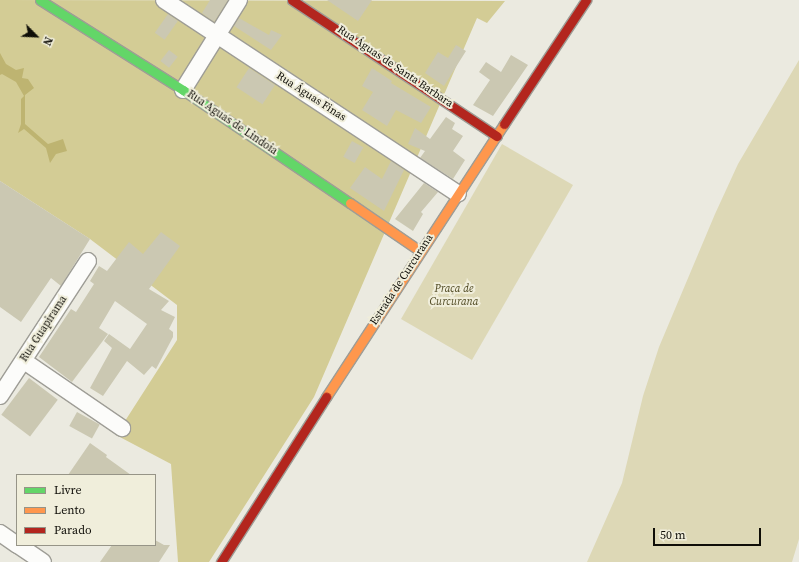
<!DOCTYPE html>
<html>
<head>
<meta charset="utf-8">
<style>
	body { margin:0 }
	#map { position:relative; width:799px; height:562px; overflow:hidden; background:#ebeae0; font-family:"Source Serif 4",serif }
	div>[style] { position:absolute }
	.green>* { inset:0; background:#ddd8b6; transform-origin:0 0 }
	.forest>* { inset:0; background:#d3cc95 }
	.water>* { inset:0; background:#beb471 }
	.building>* { inset:0; background:#cbc8b2; transform-origin:0 0 }
	.roads { filter:drop-shadow(1px 0 #9e9d96) drop-shadow(-1px 0 #9e9d96) drop-shadow(0 1px #9e9d96) drop-shadow(0 -1px #9e9d96) }
	.street>* { height:16px; margin:-8px; padding:0 8px; transform-origin:8px; border-radius:8px; background:#fcfcfa }
	.fast>* { height:9px; margin:-4.5px; padding:0 4.5px; transform-origin:4.5px; border-radius:4.5px; background:#63d668 }
	.slow>* { height:9px; margin:-4.5px; padding:0 4.5px; transform-origin:4.5px; border-radius:4.5px; background:#ff974d }
	.jam>* { height:9px; margin:-4.5px; padding:0 4.5px; transform-origin:4.5px; border-radius:4.5px; background:#b3261e }
	span { translate:-50% -50%; white-space:nowrap; text-align:center; line-height:1.15; -webkit-text-stroke:4px #f0eedb; paint-order:stroke }
	.street-label { font-size:11px; color:#0f0e08 }
	.park-label { font-size:11px; color:#4f4922; font-style:italic }
	.legend { position:absolute; left:16px; top:474px; width:140px; height:72px; box-sizing:border-box; background:#f0eedb; border:1px solid #969487; margin:0; padding:5px 7px; list-style:none; font-size:12px; color:#0f0e08 }
	.legend li { display:flex; align-items:center; gap:8px; height:20px }
	.legend b { width:20px; border:1px solid #969487 }
	.north { position:absolute; left:16px; top:16px; width:40px; height:40px; -webkit-text-stroke:3px #f0eedb; paint-order:stroke; rotate:114deg; font-size:11px; font-weight:700; line-height:16px; text-align:center; color:#0f0e08 }
	.north::after { content:''; display:block; margin:auto; width:14px; height:18px; background:#0f0e08; clip-path:polygon(50% 0,100% 100%,50% 72%,0 100%) }
	.scale { position:absolute; left:653px; top:528px; width:108px; height:18px; box-sizing:border-box; border:2px solid #0f0e08; border-top:0; padding-left:5px; font-size:12px; line-height:14px; white-space:nowrap; color:#0f0e08; -webkit-text-stroke:3px #f0eedb; paint-order:stroke }
</style>
</head>
<body>
<div id="map">
	<div class="green">
		<i style="clip-path:polygon(799px 60px,799px 539px,792px 562px,587px 562px,622px 483px,643px 396px,659px 347px,715px 214px,738px 164px)"></i>
		<i style="left:502px;top:144px;width:82px;height:202px;rotate:30deg"></i>
	</div>
	<div class="forest">
		<i style="clip-path:polygon(0 0,505px 1px,487px 23px,477px 18px,314px 397px,209px 562px,178px 562px,171px 464px,116px 435px,177px 340px,177px 305px,90px 239px,0 181px)"></i>
	</div>
	<div class="water">
		<i style="clip-path:polygon(0 53px,6px 64px,16px 70px,24px 68px,22px 78px,28px 79px,34px 88px,25px 95px,25px 124px,48px 144px,63px 139px,67px 151px,56px 154px,50px 163px,46px 148px,24px 129px,18px 133px,21px 124px,21px 99px,24px 96px,16px 82px,2px 74px,0 75px)"></i>
	</div>
	<div class="building">
		<i style="clip-path:polygon(210px 0,228px 0,214px 22px,202px 13px)"></i>
		<i style="clip-path:polygon(327px 0,372px 0,358px 21px)"></i>
		<i style="left:168px;top:14px;width:12px;height:23px;rotate:35deg"></i>
		<i style="clip-path:polygon(239px 18px,269px 35px,271px 30px,282px 35px,271px 50px,234px 26px)"></i>
		<i style="clip-path:polygon(456px 45px,466px 51px,444px 86px,425px 73px,438px 52px,448px 58px)"></i>
		<i style="left:169px;top:50px;width:11px;height:14px;rotate:38deg"></i>
		<i style="clip-path:polygon(511px 55px,528px 65px,493px 116px,473px 105px,490px 80px,479px 72px,486px 62px,501px 72px)"></i>
		<i style="left:249px;top:68px;width:31px;height:23px;rotate:33deg"></i>
		<i style="clip-path:polygon(372px 68px,392px 81px,391px 83px,431px 107px,421px 123px,396px 110px,387px 126px,362px 110px,373px 92px,362px 86px)"></i>
		<i style="clip-path:polygon(446px 117px,455px 123px,452px 129px,463px 136px,453px 151px,465px 160px,453px 179px,420px 158px,425px 151px,408px 144px,415px 128px,430px 139px)"></i>
		<i style="left:352px;top:141px;width:13px;height:18px;rotate:29deg"></i>
		<i style="clip-path:polygon(391px 161px,404px 170px,384px 211px,350px 188px,365px 167px,382px 179px)"></i>
		<i style="clip-path:polygon(0 181px,90px 239px,61px 286px,51px 278px,21px 322px,0 307px)"></i>
		<i style="clip-path:polygon(424px 183px,438px 192px,421px 212px,423px 214px,413px 231px,395px 219px)"></i>
		<i style="clip-path:polygon(161px 232px,180px 246px,149px 289px,169px 301px,161px 310px,175px 317px,169px 329px,173px 332px,173px 337px,156px 369px,152px 366px,144px 375px,127px 361px,103px 396px,90px 388px,112px 348px,104px 341px,109px 334px,130px 349px,147px 324px,115px 301px,99px 328px,108px 334px,72px 382px,39px 357px,71px 309px,76px 312px,94px 284px,90px 281px,99px 266px,107px 271px,129px 242px,143px 254px)"></i>
		<i style="left:29px;top:378px;width:36px;height:46px;rotate:37deg"></i>
		<i style="left:77px;top:412px;width:26px;height:16px;rotate:29deg"></i>
		<i style="clip-path:polygon(90px 443px,107px 455px,106px 457px,131px 475px,68px 475px)"></i>
		<i style="clip-path:polygon(155px 540px,164px 545px,170px 545px,159px 562px,100px 562px,112px 545px,155px 545px)"></i>
	</div>
	<div class="roads">
		<div class="street">
			<i style="left:164px;top:0;width:352px;rotate:33.4deg"></i>
			<i style="left:183px;top:90px;width:106px;rotate:-58.1deg"></i>
			<i style="left:24px;top:361px;width:119px;rotate:34.4deg"></i>
			<i style="left:0;top:396px;width:161px;rotate:-56.9deg"></i>
			<i style="left:0;top:533px;width:21px;rotate:35deg"></i>
			<i style="left:18px;top:545px;width:30px;rotate:34deg"></i>
		</div>
		<div class="fast">
			<i style="left:40px;top:0;width:169px;rotate:32.2deg"></i>
			<i style="left:183px;top:90px;width:202px;rotate:34.1deg"></i>
		</div>
		<div class="slow">
			<i style="left:350px;top:203px;width:85px;rotate:34.4deg"></i>
			<i style="left:326px;top:397px;width:326px;rotate:-56.9deg"></i>
		</div>
		<div class="jam">
			<i style="left:292px;top:0;width:246px;rotate:33.6deg"></i>
			<i style="left:504px;top:124px;width:149px;rotate:-56.5deg"></i>
			<i style="left:221px;top:562px;width:196px;rotate:-57.5deg"></i>
		</div>
	</div>
	<div class="street-label">
		<span style="left:395px;top:67px;rotate:34deg">Rua Águas de Santa Barbara</span>
		<span style="left:311px;top:97px;rotate:33deg">Rua Águas Finas</span>
		<span style="left:232px;top:123px;rotate:34deg">Rua Aguas de Lindoia</span>
		<span style="left:402px;top:280px;rotate:-57deg">Estrada de Curcurana</span>
		<span style="left:44px;top:329px;rotate:-57deg">Rua Guapirama</span>
	</div>
	<div class="park-label">
		<span style="left:454px;top:296px">Praça de<br>Curcurana</span>
	</div>
	<ul class="legend">
	<li><b style="height:5px;background:#63d668"></b>Livre</li>
	<li><b style="height:5px;background:#ff974d"></b>Lento</li>
	<li><b style="height:5px;background:#b3261e"></b>Parado</li>
	</ul>
	<div class="north">N</div>
	<div class="scale">50 m</div>
</div>
</body>
</html>
